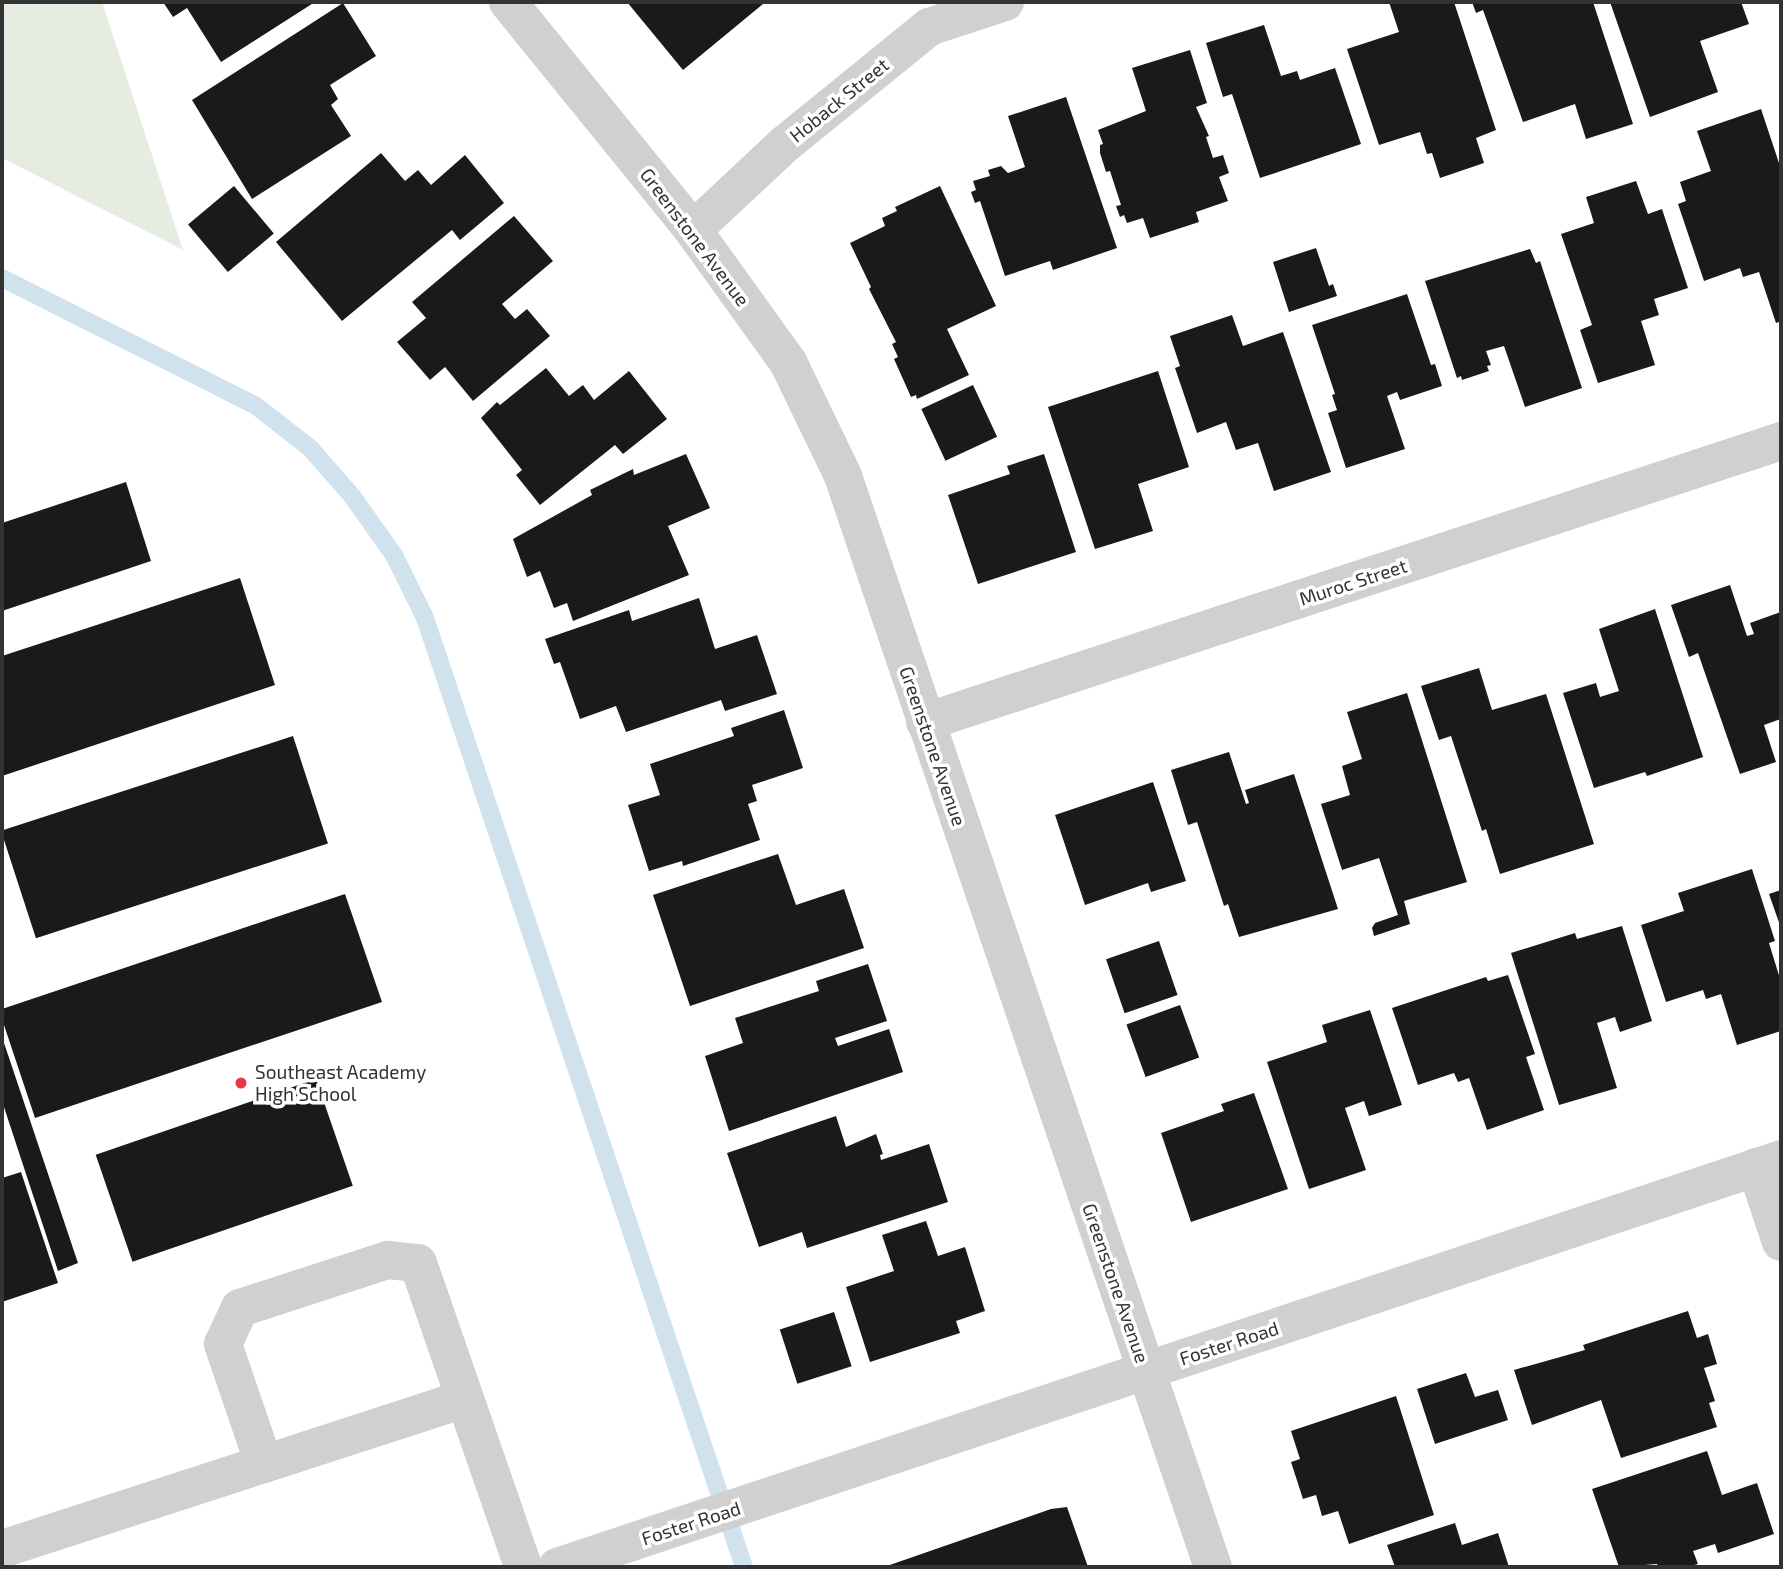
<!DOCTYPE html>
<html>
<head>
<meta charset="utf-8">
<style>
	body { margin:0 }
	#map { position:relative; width:1783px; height:1569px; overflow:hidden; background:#fff; font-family:"Exo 2",sans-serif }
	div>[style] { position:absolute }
	.green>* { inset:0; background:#e6ecdf }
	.stream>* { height:18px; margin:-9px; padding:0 9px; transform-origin:9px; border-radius:9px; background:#cfe2ee }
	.building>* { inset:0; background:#1a1a1a; transform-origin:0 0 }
	.minor>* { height:38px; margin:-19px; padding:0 19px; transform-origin:19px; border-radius:19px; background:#d0d0d0 }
	.dots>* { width:19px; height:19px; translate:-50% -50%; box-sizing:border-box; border:4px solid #fff; border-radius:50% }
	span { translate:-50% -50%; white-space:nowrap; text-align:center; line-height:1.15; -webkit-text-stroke:7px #fff; paint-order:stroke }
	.street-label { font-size:19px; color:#333 }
	.poi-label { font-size:19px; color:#333 }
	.left { translate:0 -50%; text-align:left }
	.frame { position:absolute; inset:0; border:4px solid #333; pointer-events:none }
</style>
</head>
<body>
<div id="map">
	<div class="green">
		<i style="clip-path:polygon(2px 2px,102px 2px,183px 250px,2px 158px)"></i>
	</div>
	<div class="stream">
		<i style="left:2px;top:278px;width:283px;rotate:26.7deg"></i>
		<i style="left:255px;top:405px;width:70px;rotate:38deg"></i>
		<i style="left:310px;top:448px;width:64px;rotate:48.8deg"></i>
		<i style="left:352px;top:496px;width:72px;rotate:54.6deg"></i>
		<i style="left:394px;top:555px;width:70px;rotate:63.8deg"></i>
		<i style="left:425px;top:618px;width:1001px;rotate:71.42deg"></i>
	</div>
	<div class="building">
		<i style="clip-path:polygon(163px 2px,315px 2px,221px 62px,187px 8px,173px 17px)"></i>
		<i style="clip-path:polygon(627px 2px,761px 2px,763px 4px,683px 70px)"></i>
		<i style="clip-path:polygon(1389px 2px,1454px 2px,1496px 130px,1476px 138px,1484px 163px,1440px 178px,1432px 153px,1427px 154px,1420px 132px,1379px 145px,1347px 49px,1399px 32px)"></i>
		<i style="clip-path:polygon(1472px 2px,1593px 2px,1633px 124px,1586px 139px,1575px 104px,1523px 122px,1483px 10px,1476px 13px)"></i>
		<i style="clip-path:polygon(1610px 2px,1741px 2px,1749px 24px,1700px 41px,1718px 92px,1650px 117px)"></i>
		<i style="clip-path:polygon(343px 3px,376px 56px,330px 85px,338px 99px,331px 105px,351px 136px,252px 199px,192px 100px)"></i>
		<i style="clip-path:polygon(1264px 25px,1281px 76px,1297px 71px,1300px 80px,1335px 68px,1361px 144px,1260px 178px,1232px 94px,1223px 97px,1206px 43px)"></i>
		<i style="clip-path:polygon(1190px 50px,1207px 103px,1196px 107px,1209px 136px,1206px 137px,1213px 158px,1223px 155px,1229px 173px,1219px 177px,1228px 201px,1196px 212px,1199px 222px,1150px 238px,1143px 218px,1127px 223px,1124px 215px,1120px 217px,1116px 206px,1121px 205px,1110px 171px,1106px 172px,1100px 153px,1100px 145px,1103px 144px,1098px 130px,1146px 111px,1132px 68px)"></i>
		<i style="clip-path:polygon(1066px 97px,1117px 248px,1053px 270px,1050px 261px,1005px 276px,980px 201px,975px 203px,971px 192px,976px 190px,973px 181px,990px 176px,988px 170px,1001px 166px,1008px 173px,1025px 167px,1008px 116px)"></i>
		<i style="clip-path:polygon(1761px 109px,1781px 169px,1781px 321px,1776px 323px,1759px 272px,1743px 277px,1740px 268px,1704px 281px,1678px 204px,1686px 201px,1680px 182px,1711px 171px,1697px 131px)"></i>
		<i style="clip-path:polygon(381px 153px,405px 181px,418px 170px,431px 185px,465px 155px,504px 203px,460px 240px,452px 230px,342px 321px,276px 242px)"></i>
		<i style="clip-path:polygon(1636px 181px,1648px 214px,1662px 209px,1688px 288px,1654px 299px,1659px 315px,1641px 321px,1655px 365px,1598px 383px,1580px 330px,1592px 325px,1561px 234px,1594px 223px,1586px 197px)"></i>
		<i style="left:234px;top:186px;width:62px;height:60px;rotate:50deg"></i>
		<i style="clip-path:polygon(940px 186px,996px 306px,947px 329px,969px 375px,917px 399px,916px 395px,911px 397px,894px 359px,898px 357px,892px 344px,896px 342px,869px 289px,871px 287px,850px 243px,885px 226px,882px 218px,897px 211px,895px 207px)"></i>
		<i style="clip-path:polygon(514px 216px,553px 261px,502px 304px,515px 319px,527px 309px,550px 336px,473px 401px,445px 367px,430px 380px,397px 342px,426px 318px,412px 302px)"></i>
		<i style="clip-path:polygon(1316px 248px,1329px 286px,1333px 284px,1337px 296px,1289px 312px,1273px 262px)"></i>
		<i style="clip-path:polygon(1530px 249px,1536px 263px,1540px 261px,1582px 388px,1525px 407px,1504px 346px,1486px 351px,1491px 365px,1487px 366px,1489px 371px,1462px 380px,1461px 376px,1457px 378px,1425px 281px)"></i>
		<i style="clip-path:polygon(1407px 294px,1431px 365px,1435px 364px,1442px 386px,1400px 400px,1397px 392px,1387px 396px,1405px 449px,1346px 468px,1328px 413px,1337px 410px,1332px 395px,1335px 394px,1312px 325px)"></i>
		<i style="clip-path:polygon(1232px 315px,1243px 346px,1283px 332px,1331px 472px,1274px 491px,1258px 443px,1236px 450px,1226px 422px,1197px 433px,1175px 368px,1180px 366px,1170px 336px)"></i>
		<i style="clip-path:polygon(546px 368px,569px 396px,583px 385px,594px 400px,629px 371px,667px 419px,623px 454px,615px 445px,540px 505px,516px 475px,522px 470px,481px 418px,497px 402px,500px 405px)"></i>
		<i style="clip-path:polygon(1158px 371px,1189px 467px,1138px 484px,1153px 531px,1095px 549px,1048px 407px)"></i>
		<i style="left:973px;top:385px;width:57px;height:57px;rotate:65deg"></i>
		<i style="clip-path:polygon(686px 454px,710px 508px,668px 526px,689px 575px,573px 621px,567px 603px,554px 608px,540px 571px,527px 577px,513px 539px,592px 495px,590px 490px,633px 469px,634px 475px)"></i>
		<i style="clip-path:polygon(1044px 454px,1076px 552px,978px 584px,948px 495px,1010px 474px,1007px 466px)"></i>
		<i style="clip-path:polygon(126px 482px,151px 561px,2px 611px,2px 523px)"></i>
		<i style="clip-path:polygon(240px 578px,275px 685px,2px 776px,2px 656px)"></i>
		<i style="clip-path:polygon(1730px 585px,1747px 636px,1754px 634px,1750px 623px,1781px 612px,1781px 719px,1764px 725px,1776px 762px,1740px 774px,1698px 653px,1689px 657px,1671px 605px)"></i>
		<i style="clip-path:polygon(699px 598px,715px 649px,757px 635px,777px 694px,725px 711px,721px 700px,626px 732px,616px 706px,580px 719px,560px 662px,554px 664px,545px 639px,629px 610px,632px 621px)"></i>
		<i style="clip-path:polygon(1655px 609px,1703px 757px,1647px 776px,1645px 772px,1594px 788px,1563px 693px,1596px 683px,1600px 697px,1619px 691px,1599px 629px)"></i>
		<i style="clip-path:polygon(1479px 668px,1492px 710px,1546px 694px,1594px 844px,1500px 874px,1486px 829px,1482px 831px,1451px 736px,1439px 740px,1421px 686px)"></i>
		<i style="clip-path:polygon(1407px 693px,1467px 882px,1404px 901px,1410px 924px,1374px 936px,1372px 928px,1375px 923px,1398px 915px,1379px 858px,1342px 870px,1321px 804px,1350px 795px,1342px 766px,1362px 759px,1347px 712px)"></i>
		<i style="clip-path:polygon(784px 710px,803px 768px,752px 785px,757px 801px,748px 804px,760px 840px,683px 866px,682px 861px,649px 871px,628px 805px,660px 795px,650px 764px,734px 736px,731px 728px)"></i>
		<i style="left:293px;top:736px;width:113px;height:307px;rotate:72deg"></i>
		<i style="clip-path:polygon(1229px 752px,1246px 804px,1249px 803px,1245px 790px,1294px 774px,1338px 909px,1239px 937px,1228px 904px,1224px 906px,1197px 822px,1188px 825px,1171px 770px)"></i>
		<i style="clip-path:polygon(1153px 782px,1186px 881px,1151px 892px,1148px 883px,1085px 905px,1055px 815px)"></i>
		<i style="clip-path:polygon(778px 854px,796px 905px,844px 889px,864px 948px,690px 1006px,653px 895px)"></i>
		<i style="clip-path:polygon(1752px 869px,1775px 941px,1769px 943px,1781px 982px,1781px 1031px,1737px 1045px,1721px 994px,1706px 999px,1703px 990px,1666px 1002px,1641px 925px,1684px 911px,1678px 893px)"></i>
		<i style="clip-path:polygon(1781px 890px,1781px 928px,1769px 894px)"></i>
		<i style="clip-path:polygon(345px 894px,382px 1002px,35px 1118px,2px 1019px,2px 1009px)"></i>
		<i style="clip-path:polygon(1622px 926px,1652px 1021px,1620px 1032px,1615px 1017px,1597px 1023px,1617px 1088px,1559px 1105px,1511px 953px,1575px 933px,1577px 939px)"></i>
		<i style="left:1159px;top:941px;width:57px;height:56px;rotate:71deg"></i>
		<i style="clip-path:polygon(868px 964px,887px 1021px,835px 1038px,838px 1046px,889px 1029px,903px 1072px,729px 1131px,705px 1056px,743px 1043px,735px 1018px,819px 991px,816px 981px)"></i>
		<i style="clip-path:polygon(1508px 975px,1535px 1054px,1526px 1057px,1544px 1110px,1487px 1130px,1469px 1078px,1458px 1082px,1454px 1073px,1418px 1085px,1392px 1008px,1486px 977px,1488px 981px)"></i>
		<i style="left:1180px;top:1005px;width:56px;height:57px;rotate:70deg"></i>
		<i style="clip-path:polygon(1370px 1010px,1402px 1105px,1369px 1116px,1364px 1101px,1345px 1108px,1366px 1170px,1309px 1189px,1267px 1062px,1327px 1042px,1322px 1025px)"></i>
		<i style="clip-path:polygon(2px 1037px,78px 1263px,58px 1271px,2px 1101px)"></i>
		<i style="left:316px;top:1079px;width:113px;height:233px;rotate:71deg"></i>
		<i style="clip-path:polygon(1254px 1093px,1288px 1189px,1191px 1222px,1161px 1133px,1224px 1111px,1221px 1104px)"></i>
		<i style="clip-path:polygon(836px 1116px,846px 1147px,876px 1134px,883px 1154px,880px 1155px,881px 1160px,929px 1144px,948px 1202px,807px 1248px,802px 1232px,759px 1247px,727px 1153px)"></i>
		<i style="clip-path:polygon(21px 1172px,58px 1283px,2px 1302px,2px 1178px)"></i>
		<i style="clip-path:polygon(926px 1221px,938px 1256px,965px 1247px,985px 1311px,956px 1321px,960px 1333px,870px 1362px,846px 1287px,894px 1271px,882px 1235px)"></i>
		<i style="clip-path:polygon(1688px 1311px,1697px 1338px,1708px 1334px,1717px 1364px,1704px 1368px,1715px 1401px,1709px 1403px,1717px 1427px,1621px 1458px,1601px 1400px,1532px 1425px,1514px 1370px,1585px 1350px,1583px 1345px)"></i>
		<i style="left:834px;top:1312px;width:57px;height:57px;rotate:72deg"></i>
		<i style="clip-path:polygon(1466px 1373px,1475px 1397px,1498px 1390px,1508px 1420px,1435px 1444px,1417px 1389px)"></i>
		<i style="clip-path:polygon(1396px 1396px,1434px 1515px,1349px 1544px,1338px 1511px,1322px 1516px,1316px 1495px,1303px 1499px,1291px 1462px,1300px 1459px,1291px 1431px)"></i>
		<i style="clip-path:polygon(1707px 1451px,1722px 1495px,1757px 1483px,1774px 1534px,1718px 1553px,1715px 1544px,1693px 1551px,1698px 1564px,1687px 1567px,1658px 1567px,1657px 1564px,1619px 1567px,1592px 1489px)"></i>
		<i style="clip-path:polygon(1067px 1507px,1088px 1567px,884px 1567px,1051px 1509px)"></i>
		<i style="clip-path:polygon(1455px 1523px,1462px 1545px,1498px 1533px,1509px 1567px,1395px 1567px,1387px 1545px)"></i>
	</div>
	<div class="minor">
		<i style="left:508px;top:2px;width:294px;rotate:50.9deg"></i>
		<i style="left:693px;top:230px;width:163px;rotate:54.3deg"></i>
		<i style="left:788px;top:362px;width:127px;rotate:64.2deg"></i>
		<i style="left:843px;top:476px;width:1152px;rotate:71.27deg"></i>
		<i style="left:693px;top:230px;width:126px;rotate:-43.1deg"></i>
		<i style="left:785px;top:144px;width:186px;rotate:-39.1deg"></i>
		<i style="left:929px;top:27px;width:80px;rotate:-18.2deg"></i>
		<i style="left:925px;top:722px;width:901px;rotate:-18.17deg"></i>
		<i style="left:1756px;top:1167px;width:79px;rotate:71.6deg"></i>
		<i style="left:264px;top:1464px;width:210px;rotate:-18deg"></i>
		<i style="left:2px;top:1549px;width:275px;rotate:-18deg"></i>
		<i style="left:264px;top:1464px;width:127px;rotate:-108.9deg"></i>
		<i style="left:223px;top:1344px;width:40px;rotate:-65deg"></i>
		<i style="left:240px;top:1308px;width:156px;rotate:-18deg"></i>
		<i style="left:388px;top:1260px;width:30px;rotate:6deg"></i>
		<i style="left:418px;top:1263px;width:322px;rotate:70.9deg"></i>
		<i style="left:557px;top:1567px;width:1290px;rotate:-18.43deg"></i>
	</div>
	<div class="dots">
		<i style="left:241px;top:1083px;background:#e63946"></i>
	</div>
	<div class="street-label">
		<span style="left:839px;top:100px;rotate:-39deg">Hoback Street</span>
		<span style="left:695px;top:237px;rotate:53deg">Greenstone Avenue</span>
		<span style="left:1353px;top:582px;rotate:-18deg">Muroc Street</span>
		<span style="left:933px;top:746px;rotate:71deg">Greenstone Avenue</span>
		<span style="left:1116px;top:1283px;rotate:71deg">Greenstone Avenue</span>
		<span style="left:1229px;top:1343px;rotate:-18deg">Foster Road</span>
		<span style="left:691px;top:1523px;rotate:-18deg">Foster Road</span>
	</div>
	<div class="poi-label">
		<span class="left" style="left:255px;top:1083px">Southeast Academy<br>High School</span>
	</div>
	<div class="frame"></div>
</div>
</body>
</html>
